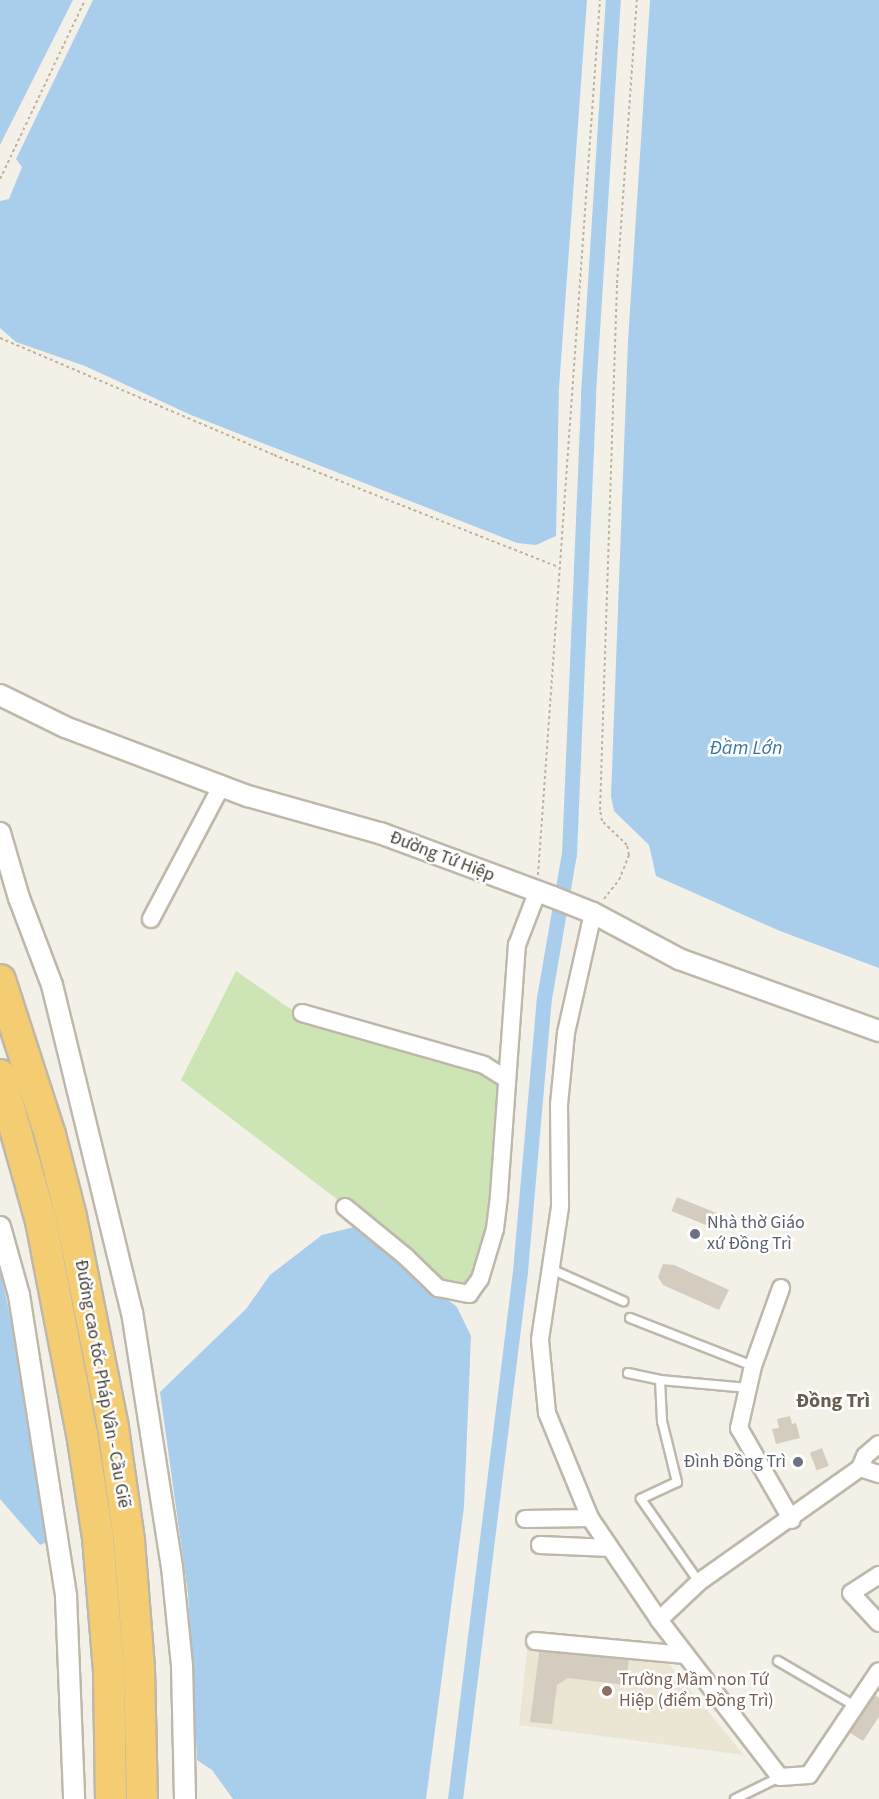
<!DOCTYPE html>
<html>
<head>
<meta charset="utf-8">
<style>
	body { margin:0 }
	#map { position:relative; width:879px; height:1799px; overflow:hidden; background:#f3f0e8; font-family:"Source Sans 3",sans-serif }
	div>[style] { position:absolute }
	.education>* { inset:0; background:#ebe5d3 }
	.green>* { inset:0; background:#cde4b4 }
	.water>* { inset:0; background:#a8ceeb }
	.canal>* { height:15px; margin:-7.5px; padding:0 7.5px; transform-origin:7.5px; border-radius:7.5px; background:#a8ceeb }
	.building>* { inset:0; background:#d4ccbe; transform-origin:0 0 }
	.path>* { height:2px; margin-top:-1px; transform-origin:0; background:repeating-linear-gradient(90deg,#beb49d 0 3px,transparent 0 6px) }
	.roads { filter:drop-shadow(2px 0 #beb8ab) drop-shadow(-2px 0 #beb8ab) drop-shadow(0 2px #beb8ab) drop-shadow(0 -2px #beb8ab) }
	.service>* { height:8px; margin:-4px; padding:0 4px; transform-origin:4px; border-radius:4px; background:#fff }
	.minor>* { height:16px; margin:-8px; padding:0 8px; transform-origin:8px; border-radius:8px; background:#fff }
	.tertiary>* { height:20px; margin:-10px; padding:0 10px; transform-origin:10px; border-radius:10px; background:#fff }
	.motorway>* { height:30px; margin:-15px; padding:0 15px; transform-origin:15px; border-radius:15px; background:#f4cc72 }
	.dots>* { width:16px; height:16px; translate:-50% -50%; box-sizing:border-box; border:3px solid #fff; border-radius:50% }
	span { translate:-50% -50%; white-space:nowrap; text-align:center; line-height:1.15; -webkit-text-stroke:5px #fff; paint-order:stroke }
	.street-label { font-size:18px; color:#464037 }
	.worship-label { font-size:18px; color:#5b616d }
	.left { translate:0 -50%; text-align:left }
	.right { translate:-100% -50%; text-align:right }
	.education-label { font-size:18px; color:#785e54 }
	.water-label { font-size:20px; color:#3777aa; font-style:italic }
	.neighbourhood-label { font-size:20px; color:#685e4f; font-weight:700 }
</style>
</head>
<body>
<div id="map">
	<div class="education">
		<i style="clip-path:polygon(528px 1640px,664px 1658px,744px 1755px,519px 1725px)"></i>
	</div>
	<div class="green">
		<i style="clip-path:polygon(236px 971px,315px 1026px,476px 1070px,502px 1085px,481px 1268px,467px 1289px,445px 1282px,181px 1080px)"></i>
	</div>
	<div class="water">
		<i style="clip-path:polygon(0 0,73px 0,0 145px)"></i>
		<i style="clip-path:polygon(93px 0,587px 0,559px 388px,556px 536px,536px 545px,517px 543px,191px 415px,85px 366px,16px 342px,0 328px,0 201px,9px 199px,22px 167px,16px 159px)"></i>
		<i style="clip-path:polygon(650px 0,879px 0,879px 968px,780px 931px,656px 876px,649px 845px,614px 811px,611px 796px,628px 341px)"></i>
		<i style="clip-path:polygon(354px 1227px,457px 1307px,471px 1336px,464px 1507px,426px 1799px,233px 1799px,212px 1770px,197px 1760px,188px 1594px,160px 1392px,246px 1309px,270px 1275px,322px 1235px)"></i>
		<i style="clip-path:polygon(0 1269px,22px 1371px,49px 1541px,40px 1545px,0 1499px)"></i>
	</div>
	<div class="canal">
		<i style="left:455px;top:1799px;width:532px;rotate:-82.98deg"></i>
		<i style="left:520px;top:1271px;width:274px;rotate:-85deg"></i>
		<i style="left:544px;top:998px;width:146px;rotate:-80.2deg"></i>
		<i style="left:569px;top:854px;width:460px;rotate:-87.6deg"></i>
		<i style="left:588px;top:394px;width:395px;rotate:-86.4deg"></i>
	</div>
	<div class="building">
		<i style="left:677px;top:1197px;width:46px;height:15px;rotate:22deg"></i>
		<i style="clip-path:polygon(663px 1264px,674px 1265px,729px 1290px,719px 1310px,663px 1285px,658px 1277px)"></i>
		<i style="clip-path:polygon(790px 1416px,792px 1424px,796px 1423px,800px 1438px,776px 1444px,772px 1429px,779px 1428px,777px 1419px)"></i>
		<i style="left:822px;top:1448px;width:19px;height:13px;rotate:69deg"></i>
		<i style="clip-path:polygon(540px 1646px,629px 1657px,626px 1685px,568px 1678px,557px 1685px,552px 1724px,530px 1722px)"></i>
		<i style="clip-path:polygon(872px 1693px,879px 1698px,879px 1717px,863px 1741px,847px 1731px)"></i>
	</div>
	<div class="path">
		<i style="left:0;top:179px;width:198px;rotate:-64.6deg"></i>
		<i style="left:0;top:338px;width:298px;rotate:23.1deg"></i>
		<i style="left:274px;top:455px;width:306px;rotate:21.5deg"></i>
		<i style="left:538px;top:875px;width:877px;rotate:-85.95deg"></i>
		<i style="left:604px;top:899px;width:24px;rotate:-52deg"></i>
		<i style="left:619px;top:880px;width:27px;rotate:-68deg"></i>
		<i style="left:629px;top:855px;width:10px;rotate:-101deg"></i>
		<i style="left:627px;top:845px;width:35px;rotate:-136deg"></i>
		<i style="left:602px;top:821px;width:11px;rotate:-100deg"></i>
		<i style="left:600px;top:810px;width:527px;rotate:-88.15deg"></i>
		<i style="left:617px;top:283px;width:284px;rotate:-86deg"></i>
	</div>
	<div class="roads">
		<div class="service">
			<i style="left:553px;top:1270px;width:77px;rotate:23.9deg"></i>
			<i style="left:630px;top:1318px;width:132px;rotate:21.3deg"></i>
			<i style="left:628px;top:1373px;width:33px;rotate:12deg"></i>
			<i style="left:660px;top:1380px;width:88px;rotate:5.2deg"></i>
			<i style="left:660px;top:1380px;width:41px;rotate:87.2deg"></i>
			<i style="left:662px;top:1421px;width:63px;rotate:76.2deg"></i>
			<i style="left:677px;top:1482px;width:40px;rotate:155deg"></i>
			<i style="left:641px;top:1499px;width:101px;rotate:55.1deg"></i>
			<i style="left:778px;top:1661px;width:89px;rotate:30.3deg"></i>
			<i style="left:735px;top:1799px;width:50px;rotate:-26.1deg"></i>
		</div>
		<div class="minor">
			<i style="left:593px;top:913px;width:123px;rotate:102.7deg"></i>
			<i style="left:566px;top:1033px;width:72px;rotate:95.6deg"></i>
			<i style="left:559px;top:1105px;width:102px;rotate:89.4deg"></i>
			<i style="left:560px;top:1207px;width:134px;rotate:98.6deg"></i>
			<i style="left:540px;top:1340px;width:73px;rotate:84.5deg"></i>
			<i style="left:547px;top:1413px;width:113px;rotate:67.7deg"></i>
			<i style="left:590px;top:1518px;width:123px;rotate:55.9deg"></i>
			<i style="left:659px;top:1620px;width:198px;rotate:52.4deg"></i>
			<i style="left:780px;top:1777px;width:29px;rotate:-4deg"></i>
			<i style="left:809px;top:1775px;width:125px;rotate:-56.1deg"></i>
			<i style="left:151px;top:919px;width:152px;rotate:-62.1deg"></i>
			<i style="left:302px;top:1013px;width:189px;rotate:15.9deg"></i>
			<i style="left:484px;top:1065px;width:26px;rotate:32deg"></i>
			<i style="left:345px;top:1207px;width:79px;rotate:39.3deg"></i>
			<i style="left:406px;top:1257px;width:45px;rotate:44.1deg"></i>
			<i style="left:438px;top:1288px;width:32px;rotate:11deg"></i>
			<i style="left:469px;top:1294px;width:19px;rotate:-54deg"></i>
			<i style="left:480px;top:1279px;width:52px;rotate:-73.3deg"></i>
			<i style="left:495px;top:1229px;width:34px;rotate:-83deg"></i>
			<i style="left:499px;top:1195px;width:251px;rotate:-85.9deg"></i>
			<i style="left:517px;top:945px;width:56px;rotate:-69deg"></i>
			<i style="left:781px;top:1288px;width:83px;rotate:109.7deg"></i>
			<i style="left:753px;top:1366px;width:64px;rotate:102.7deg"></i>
			<i style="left:739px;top:1428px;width:106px;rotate:60.1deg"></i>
			<i style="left:860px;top:1468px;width:20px;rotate:18deg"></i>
			<i style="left:525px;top:1519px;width:65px;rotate:-0.9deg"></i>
			<i style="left:540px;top:1545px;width:70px;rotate:2.5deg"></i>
			<i style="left:879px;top:1575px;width:33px;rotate:147deg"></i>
			<i style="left:851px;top:1593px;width:41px;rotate:47deg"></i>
			<i style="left:659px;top:1620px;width:55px;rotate:-43.5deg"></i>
			<i style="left:699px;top:1582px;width:197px;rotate:-35.3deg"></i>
			<i style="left:860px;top:1468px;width:13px;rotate:-67deg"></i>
			<i style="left:865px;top:1456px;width:18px;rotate:-41deg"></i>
			<i style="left:535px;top:1641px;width:151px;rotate:5.3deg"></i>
		</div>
		<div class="tertiary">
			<i style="left:0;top:695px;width:72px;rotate:26.2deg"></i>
			<i style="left:65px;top:727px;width:196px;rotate:20.7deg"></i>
			<i style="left:248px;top:796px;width:137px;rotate:15.7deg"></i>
			<i style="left:380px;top:833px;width:184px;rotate:20.3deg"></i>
			<i style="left:553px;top:897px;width:43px;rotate:21.8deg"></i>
			<i style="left:593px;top:913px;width:98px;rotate:28.1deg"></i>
			<i style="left:679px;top:959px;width:213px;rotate:19.8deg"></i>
			<i style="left:0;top:833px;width:68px;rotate:73.7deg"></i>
			<i style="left:19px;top:898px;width:93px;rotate:69.2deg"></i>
			<i style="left:52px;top:985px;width:337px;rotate:76.3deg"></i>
			<i style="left:132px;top:1312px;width:258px;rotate:81.1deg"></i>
			<i style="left:172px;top:1567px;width:99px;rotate:84.2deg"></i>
			<i style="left:182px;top:1665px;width:134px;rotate:88.7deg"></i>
			<i style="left:0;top:1227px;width:71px;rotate:74.4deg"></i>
			<i style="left:19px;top:1295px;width:305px;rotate:81.1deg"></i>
			<i style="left:66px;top:1596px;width:203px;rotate:87.7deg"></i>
		</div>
		<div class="motorway">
			<i style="left:0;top:980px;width:163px;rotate:72.1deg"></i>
			<i style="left:50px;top:1135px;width:85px;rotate:75.6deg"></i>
			<i style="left:71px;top:1217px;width:215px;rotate:78.7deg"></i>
			<i style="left:113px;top:1428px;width:114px;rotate:81.9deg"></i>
			<i style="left:129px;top:1541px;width:128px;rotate:85.5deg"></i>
			<i style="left:139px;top:1669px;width:130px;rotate:88.7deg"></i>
			<i style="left:0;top:1075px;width:152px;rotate:74.3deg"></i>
			<i style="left:41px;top:1221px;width:216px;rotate:79.1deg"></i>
			<i style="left:82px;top:1433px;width:105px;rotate:81.3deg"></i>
			<i style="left:98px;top:1537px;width:134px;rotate:85.3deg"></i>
			<i style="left:109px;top:1671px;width:128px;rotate:89.1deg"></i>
		</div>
	</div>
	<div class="dots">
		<i style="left:695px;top:1234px;background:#6b7280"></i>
		<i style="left:798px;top:1462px;background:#6b7280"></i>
		<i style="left:607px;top:1691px;background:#8d6e63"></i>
	</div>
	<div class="street-label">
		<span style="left:442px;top:857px;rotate:21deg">Đường Tứ Hiệp</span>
		<span style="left:102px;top:1384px;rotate:80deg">Đường cao tốc Pháp Vân - Cầu Giẽ</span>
	</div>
	<div class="worship-label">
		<span class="left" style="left:707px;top:1234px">Nhà thờ Giáo<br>xứ Đồng Trì</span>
		<span class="right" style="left:786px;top:1462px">Đình Đồng Trì</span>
	</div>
	<div class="education-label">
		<span class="left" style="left:619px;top:1691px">Trường Mầm non Tứ<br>Hiệp (điểm Đồng Trì)</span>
	</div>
	<div class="water-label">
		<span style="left:746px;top:748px">Đầm Lớn</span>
	</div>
	<div class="neighbourhood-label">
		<span style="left:833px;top:1401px">Đồng Trì</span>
	</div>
</div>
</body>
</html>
